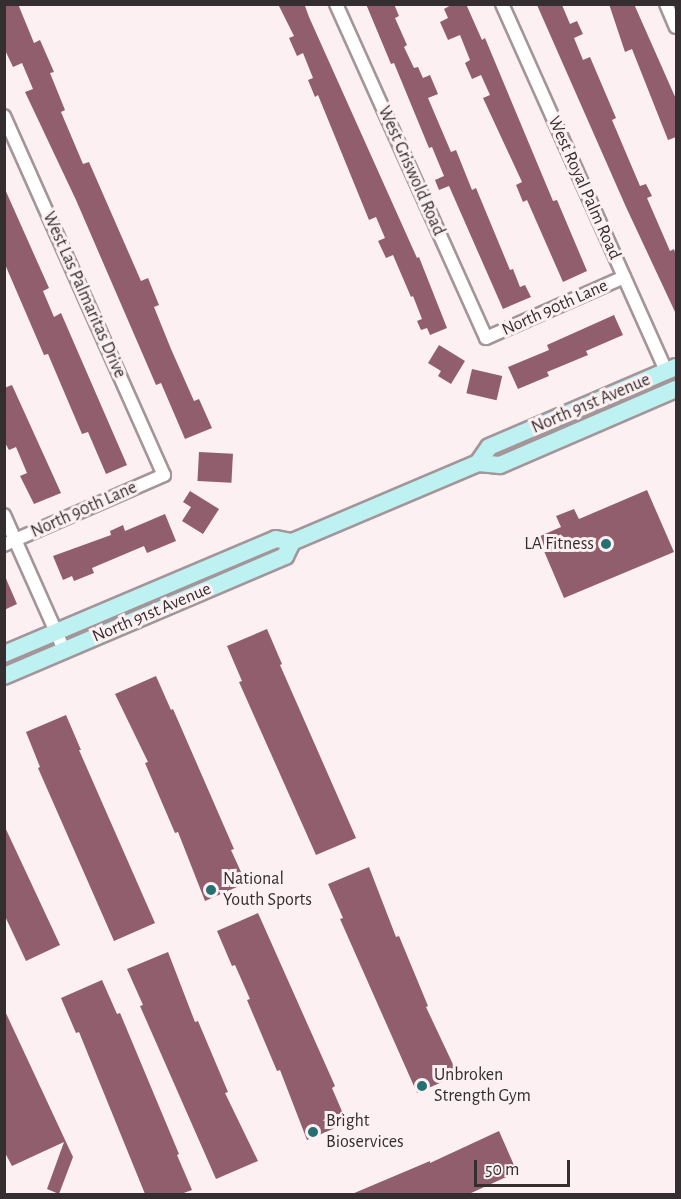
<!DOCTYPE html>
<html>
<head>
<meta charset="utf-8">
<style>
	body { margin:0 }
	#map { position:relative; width:681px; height:1199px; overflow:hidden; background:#fdf0f3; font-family:"Alegreya Sans",sans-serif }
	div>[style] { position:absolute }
	.building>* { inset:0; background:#905e6c; transform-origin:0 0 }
	.roads { filter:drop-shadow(2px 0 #a39598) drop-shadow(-2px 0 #a39598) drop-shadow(0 2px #a39598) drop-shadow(0 -2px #a39598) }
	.minor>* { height:12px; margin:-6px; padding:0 6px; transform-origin:6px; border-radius:6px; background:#fff }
	.secondary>* { height:16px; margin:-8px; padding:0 8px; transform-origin:8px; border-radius:8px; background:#bef1f2 }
	.dots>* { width:16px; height:16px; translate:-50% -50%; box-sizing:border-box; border:3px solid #fdf0f3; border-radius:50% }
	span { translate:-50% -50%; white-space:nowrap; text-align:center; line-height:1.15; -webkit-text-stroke:6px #fdf0f3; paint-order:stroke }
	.street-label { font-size:18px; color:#342e30 }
	.poi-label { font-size:18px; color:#342e30 }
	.right { translate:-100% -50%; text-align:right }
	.left { translate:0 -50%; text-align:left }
	.frame { position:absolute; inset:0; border:6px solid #342e30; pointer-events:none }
	.scale { position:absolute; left:474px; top:1160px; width:96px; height:27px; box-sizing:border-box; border:3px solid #342e30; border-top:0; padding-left:8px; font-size:18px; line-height:21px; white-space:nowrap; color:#342e30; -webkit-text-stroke:4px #fdf0f3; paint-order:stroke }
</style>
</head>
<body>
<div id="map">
	<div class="building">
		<i style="clip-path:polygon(9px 4px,18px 4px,34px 43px,40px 40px,54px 72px,50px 73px,65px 110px,61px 112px,83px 164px,89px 162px,141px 281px,148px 278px,159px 305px,154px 307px,171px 349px,194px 401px,199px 399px,212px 428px,185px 439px,161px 383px,156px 385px,76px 200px,25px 92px,33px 89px,22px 63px,13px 67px,4px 48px,4px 6px)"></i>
		<i style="clip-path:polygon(278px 4px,309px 4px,305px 6px,309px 17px,417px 258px,419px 257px,447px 328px,430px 335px,427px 328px,421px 330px,417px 321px,422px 319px,413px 296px,411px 297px,393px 255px,386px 258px,378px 241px,385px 238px,376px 217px,369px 220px,318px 95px,315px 97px,308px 80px,313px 78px,303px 53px,297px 56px,289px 38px,294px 36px)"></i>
		<i style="clip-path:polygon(366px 4px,394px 4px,399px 16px,395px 18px,407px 45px,404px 47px,414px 68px,418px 67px,423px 78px,430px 75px,438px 94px,428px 98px,451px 152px,456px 150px,472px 190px,476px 188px,510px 270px,513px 269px,520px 287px,525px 285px,531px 297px,503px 309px,449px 186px,439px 190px,435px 180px,444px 176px,432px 147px,429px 148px,394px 63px,391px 64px)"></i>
		<i style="clip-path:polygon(453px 4px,466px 4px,482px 40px,485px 38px,553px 201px,557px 200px,587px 271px,563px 282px,527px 200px,523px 202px,516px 185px,522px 182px,483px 98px,490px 95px,481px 75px,472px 79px,465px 63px,470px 60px,460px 35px,448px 40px,440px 22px,448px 18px,444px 9px)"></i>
		<i style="clip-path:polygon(609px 4px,634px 4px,676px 99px,676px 137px,668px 140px,632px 49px,625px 52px)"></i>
		<i style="clip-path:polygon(537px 5px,562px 5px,570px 24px,577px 21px,583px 34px,574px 38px,583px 60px,590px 57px,616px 118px,612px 120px,640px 186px,646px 184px,652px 196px,647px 198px,670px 251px,674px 249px,676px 256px,676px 314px,626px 207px)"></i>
		<i style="clip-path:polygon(4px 187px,49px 288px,43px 291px,54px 317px,61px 313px,127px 465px,106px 474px,88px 432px,82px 434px,48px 354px,44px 355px,4px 262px)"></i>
		<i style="clip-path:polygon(614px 315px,623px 335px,586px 351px,588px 355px,547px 372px,549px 376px,518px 389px,508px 367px,549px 350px,547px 345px)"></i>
		<i style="clip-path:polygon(439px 345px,465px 361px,451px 384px,438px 376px,441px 371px,428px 363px)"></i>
		<i style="left:472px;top:369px;width:31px;height:25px;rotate:13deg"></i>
		<i style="clip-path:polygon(12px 385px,61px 493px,34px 504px,20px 476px,27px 473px,16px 447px,9px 450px,4px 441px,4px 388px)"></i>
		<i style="left:199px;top:452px;width:34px;height:29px;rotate:3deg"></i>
		<i style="clip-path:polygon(647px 490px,674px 552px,564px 598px,538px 537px,561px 527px,556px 516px,574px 509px,579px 519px)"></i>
		<i style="clip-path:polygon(190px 491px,219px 509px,203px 534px,182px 521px,191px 507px,183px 502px)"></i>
		<i style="clip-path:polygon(165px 514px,176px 541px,147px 553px,144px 546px,92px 568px,94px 573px,74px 581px,72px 576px,63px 580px,53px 556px,111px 535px,110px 531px,123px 525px,125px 531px)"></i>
		<i style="clip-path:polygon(4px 574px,17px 604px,4px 610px)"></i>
		<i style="clip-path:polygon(267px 629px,282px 664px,280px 665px,356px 838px,316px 855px,239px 682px,242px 681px,227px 646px)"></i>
		<i style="clip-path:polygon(156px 676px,171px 710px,173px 709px,234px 849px,231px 850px,246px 883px,205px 901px,178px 832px,175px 833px,145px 763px,148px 762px,115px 694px)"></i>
		<i style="clip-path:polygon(66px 715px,81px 750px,79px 750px,155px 923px,114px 941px,38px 768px,40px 767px,26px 732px)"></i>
		<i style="clip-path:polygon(4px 825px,60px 945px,26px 961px,4px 914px)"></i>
		<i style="clip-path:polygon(369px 867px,396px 937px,399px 936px,428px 1006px,426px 1007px,458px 1075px,417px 1093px,340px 919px,343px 918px,328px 884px)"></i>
		<i style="clip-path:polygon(258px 913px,335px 1086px,332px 1088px,347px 1123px,307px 1140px,280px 1070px,277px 1071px,247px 1000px,250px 999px,235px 965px,232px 966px,217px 931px)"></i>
		<i style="clip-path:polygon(168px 952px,195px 1022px,198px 1021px,228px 1092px,225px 1093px,258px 1161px,216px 1179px,140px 1006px,143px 1005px,127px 969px)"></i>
		<i style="clip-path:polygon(102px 980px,117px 1014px,120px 1013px,179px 1154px,177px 1155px,192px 1190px,181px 1194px,145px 1194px,79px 1032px,76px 1033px,61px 998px)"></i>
		<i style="clip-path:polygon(4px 1009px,73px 1157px,59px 1194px,47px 1189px,64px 1142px,12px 1166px,4px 1151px)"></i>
		<i style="clip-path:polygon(499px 1131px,517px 1172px,469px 1194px,352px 1194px,430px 1161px,430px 1163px)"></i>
	</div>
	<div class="roads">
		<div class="minor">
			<i style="left:336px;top:4px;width:366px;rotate:65.8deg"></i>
			<i style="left:486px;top:338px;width:151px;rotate:-23.8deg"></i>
			<i style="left:502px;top:4px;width:402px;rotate:65.9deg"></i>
			<i style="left:666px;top:4px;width:25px;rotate:67deg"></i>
			<i style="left:4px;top:116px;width:393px;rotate:66deg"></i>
			<i style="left:164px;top:475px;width:175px;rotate:156.4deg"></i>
			<i style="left:4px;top:515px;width:148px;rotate:66deg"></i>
		</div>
		<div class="secondary">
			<i style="left:478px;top:463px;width:19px;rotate:-55deg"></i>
			<i style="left:489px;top:447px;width:203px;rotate:-23.2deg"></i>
			<i style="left:4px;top:654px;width:295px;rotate:-22.9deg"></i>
			<i style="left:276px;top:539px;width:16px;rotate:11deg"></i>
			<i style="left:292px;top:542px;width:202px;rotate:-23deg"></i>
			<i style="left:478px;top:463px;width:22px;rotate:5deg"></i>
			<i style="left:500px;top:465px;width:192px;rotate:-23.4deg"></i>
			<i style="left:4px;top:676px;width:306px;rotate:-23.1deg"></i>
			<i style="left:285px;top:556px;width:16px;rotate:-63deg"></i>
		</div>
	</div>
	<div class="dots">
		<i style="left:606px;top:544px;background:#257072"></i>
		<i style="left:211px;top:890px;background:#257072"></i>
		<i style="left:422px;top:1086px;background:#257072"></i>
		<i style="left:313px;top:1132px;background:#257072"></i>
	</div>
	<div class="street-label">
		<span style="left:411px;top:171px;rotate:66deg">West Griswold Road</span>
		<span style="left:584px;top:188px;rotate:66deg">West Royal Palm Road</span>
		<span style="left:84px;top:295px;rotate:66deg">West Las Palmaritas Drive</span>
		<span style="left:555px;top:308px;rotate:-24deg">North 90th Lane</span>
		<span style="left:591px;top:404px;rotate:-23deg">North 91st Avenue</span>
		<span style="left:84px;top:510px;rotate:-24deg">North 90th Lane</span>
		<span style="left:152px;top:613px;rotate:-23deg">North 91st Avenue</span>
	</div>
	<div class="poi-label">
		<span class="right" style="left:594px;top:544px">LA Fitness</span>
		<span class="left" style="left:223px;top:890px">National<br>Youth Sports</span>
		<span class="left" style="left:434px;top:1086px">Unbroken<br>Strength Gym</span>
		<span class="left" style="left:326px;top:1132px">Bright<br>Bioservices</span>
	</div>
	<div class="frame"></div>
	<div class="scale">50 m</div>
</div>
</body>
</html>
